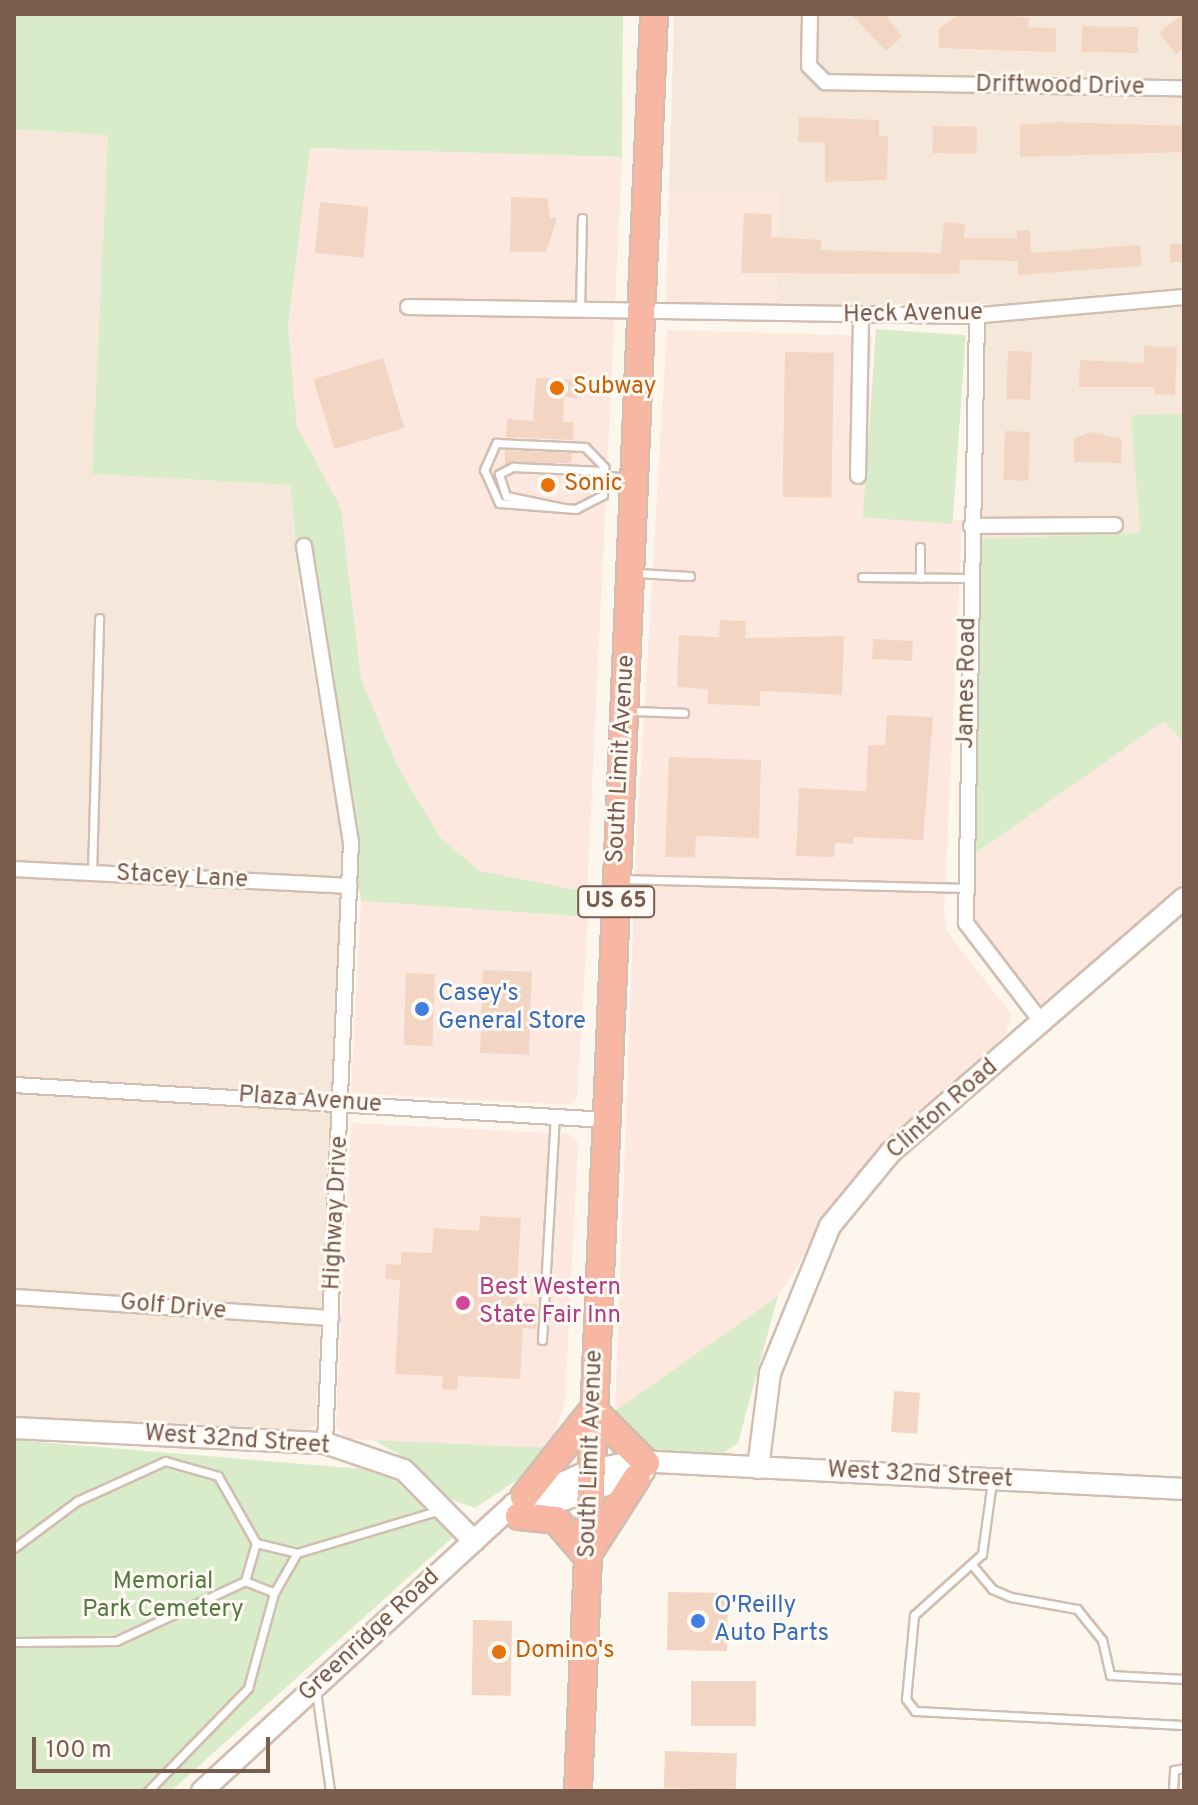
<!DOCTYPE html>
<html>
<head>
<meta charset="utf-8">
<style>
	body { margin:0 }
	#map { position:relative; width:1198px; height:1805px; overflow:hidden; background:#fdf6ec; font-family:Overpass,sans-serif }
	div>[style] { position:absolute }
	.residential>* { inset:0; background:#f5e8da }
	.commercial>* { inset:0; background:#fde8e0 }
	.green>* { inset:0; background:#d8ecc9; transform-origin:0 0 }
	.building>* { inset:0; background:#f3d5c3; transform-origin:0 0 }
	.roads { filter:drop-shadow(2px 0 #d1beb0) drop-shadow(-2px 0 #d1beb0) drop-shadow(0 2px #d1beb0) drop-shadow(0 -2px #d1beb0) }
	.lane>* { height:7px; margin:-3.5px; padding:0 3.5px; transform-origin:3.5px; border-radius:3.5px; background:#fff }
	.street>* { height:14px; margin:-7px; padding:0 7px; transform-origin:7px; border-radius:7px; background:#fff }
	.secondary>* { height:20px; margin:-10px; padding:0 10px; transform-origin:10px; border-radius:10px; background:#fff }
	.highway>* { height:26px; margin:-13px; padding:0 13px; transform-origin:13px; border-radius:13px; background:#f7b7a3 }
	.dots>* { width:22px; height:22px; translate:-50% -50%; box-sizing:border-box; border:4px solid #fffaf3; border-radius:50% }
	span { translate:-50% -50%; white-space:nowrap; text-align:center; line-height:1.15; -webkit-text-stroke:6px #fffaf3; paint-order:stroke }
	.shield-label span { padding:2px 6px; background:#fffaf3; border:2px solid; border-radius:6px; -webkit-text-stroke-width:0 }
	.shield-label { font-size:22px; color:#7a5c4d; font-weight:700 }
	.street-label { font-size:24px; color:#7a5c4d }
	.food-label { font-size:24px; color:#c56008 }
	.left { translate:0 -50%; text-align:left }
	.shop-label { font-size:24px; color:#366cbe }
	.hotel-label { font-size:24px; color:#b23c85 }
	.park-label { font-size:24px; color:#537a41 }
	.frame { position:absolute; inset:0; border:16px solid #7a5c4d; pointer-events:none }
	.scale { position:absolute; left:32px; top:1737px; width:238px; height:36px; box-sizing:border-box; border:4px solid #7a5c4d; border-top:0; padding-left:10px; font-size:24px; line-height:28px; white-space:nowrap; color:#7a5c4d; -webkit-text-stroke:6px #fffaf3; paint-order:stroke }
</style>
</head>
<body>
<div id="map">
	<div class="residential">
		<i style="clip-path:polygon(674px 14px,1184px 14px,1184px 414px,1131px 415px,1140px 533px,979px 539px,986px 304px,776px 306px,779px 194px,669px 192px)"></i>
		<i style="clip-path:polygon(14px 129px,108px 135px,92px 474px,290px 485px,299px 585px,343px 846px,316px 1426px,300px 1434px,14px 1416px)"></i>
	</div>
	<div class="commercial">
		<i style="clip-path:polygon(310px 148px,622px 157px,587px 892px,480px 871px,441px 838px,398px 767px,361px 679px,341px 508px,297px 426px,288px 325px)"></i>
		<i style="clip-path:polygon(669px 192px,779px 194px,776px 306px,673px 308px,666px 302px)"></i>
		<i style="clip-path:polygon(667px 330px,872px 336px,866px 517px,962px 520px,944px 916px,947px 932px,1011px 1014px,1006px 1034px,847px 1189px,778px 1296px,615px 1411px,636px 850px)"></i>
		<i style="clip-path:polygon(1165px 720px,1184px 743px,1184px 882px,1047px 1007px,1034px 1005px,978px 942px,965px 897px,967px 859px)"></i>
		<i style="clip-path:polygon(361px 901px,588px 917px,577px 1098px,570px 1105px,351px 1093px)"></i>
		<i style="clip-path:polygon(351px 1123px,569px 1134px,578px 1143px,565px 1402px,550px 1448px,346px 1439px,336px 1426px)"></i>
	</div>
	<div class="green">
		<i style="clip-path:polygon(14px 14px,623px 14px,622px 157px,310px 148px,288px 325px,297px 426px,341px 508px,361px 679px,398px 767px,441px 838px,480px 871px,587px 892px,588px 917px,361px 901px,307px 548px,296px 546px,290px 485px,92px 474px,108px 135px,14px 129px)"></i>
		<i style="left:876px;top:329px;width:90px;height:189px;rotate:4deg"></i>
		<i style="clip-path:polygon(1184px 414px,1184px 743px,1164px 721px,967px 859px,979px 539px,1140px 533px,1131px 415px)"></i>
		<i style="clip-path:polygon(778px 1296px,738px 1443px,723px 1453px,643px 1450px,614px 1427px,615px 1411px)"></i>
		<i style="clip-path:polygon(14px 1440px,364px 1469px,394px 1479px,453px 1537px,171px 1791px,14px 1791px)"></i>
		<i style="clip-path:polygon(373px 1440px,550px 1448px,532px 1470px,475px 1508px,450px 1499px,412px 1462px)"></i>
	</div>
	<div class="building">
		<i style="clip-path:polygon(851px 14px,885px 14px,902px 37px,886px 51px)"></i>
		<i style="clip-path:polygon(960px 14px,1029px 17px,1028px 27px,1056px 28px,1056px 52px,939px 48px,939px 29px)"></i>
		<i style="clip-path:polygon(1183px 14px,1184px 48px,1176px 54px,1159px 33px)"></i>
		<i style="left:1082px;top:26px;width:56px;height:26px;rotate:1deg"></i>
		<i style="clip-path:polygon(799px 117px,879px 120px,879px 136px,888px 136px,887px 180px,825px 182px,825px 143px,798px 142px)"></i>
		<i style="clip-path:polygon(1057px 122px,1184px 126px,1184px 152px,1020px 157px,1020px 125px)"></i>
		<i style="left:933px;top:126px;width:44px;height:27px;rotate:1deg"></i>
		<i style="clip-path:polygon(511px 197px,547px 198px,550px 218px,557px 218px,546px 252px,510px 252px)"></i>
		<i style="left:320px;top:202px;width:49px;height:51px;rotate:6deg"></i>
		<i style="clip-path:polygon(744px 213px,772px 214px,771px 237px,821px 240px,821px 250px,941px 253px,944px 222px,965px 224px,964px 238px,1017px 238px,1017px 230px,1030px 230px,1031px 253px,1140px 245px,1142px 266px,1018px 275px,1018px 261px,960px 260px,959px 274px,741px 273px)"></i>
		<i style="left:1170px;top:244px;width:14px;height:18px"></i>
		<i style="clip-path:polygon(1144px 346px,1177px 347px,1175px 395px,1154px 394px,1154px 387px,1079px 387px,1080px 360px,1144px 363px)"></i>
		<i style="left:1008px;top:351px;width:24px;height:48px;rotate:2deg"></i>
		<i style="left:785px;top:352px;width:49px;height:145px;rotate:1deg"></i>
		<i style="left:383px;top:358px;width:73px;height:73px;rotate:73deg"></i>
		<i style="clip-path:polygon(536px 378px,579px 380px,578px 398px,564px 397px,563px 422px,574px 422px,573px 440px,506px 437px,507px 419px,533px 421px)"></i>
		<i style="left:1005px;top:431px;width:25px;height:49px;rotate:2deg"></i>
		<i style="clip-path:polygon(1091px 432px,1122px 439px,1121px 463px,1074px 462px,1074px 438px)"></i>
		<i style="clip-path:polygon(505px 450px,572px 453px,571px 463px,505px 464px)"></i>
		<i style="clip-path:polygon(720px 620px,746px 621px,745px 638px,844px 636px,842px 695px,760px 691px,760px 706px,707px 704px,708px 689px,677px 687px,679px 635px,719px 637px)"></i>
		<i style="left:873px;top:639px;width:40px;height:20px;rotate:3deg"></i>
		<i style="clip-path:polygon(887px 715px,933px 717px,923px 840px,853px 837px,853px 844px,835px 843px,834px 857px,796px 856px,799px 788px,866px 791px,868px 745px,885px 745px)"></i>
		<i style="clip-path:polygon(669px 757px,761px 760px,759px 838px,696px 836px,695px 858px,665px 857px)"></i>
		<i style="left:483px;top:970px;width:49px;height:83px;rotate:2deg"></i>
		<i style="left:406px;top:973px;width:29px;height:72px;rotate:2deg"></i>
		<i style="clip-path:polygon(480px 1216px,521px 1218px,516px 1303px,537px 1304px,536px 1329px,523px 1328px,520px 1379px,458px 1376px,457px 1390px,442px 1389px,443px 1376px,395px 1374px,400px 1280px,385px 1279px,386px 1264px,401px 1265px,401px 1252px,432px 1253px,434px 1228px,479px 1231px)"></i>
		<i style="left:894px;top:1391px;width:26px;height:41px;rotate:4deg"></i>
		<i style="left:668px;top:1592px;width:60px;height:58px;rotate:1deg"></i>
		<i style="left:473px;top:1620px;width:39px;height:75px;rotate:1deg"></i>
		<i style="left:691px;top:1681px;width:65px;height:45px"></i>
		<i style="left:665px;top:1751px;width:72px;height:37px;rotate:2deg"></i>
	</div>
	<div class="roads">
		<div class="lane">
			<i style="left:580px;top:310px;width:92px;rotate:-88.8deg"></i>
			<i style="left:496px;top:443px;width:89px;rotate:2.6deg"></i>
			<i style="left:585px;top:447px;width:28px;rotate:46deg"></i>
			<i style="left:604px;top:467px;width:28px;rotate:92deg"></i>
			<i style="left:603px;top:495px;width:30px;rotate:153deg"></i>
			<i style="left:576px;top:509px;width:77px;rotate:-175.5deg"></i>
			<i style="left:499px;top:503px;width:36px;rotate:-114deg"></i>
			<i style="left:484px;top:470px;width:30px;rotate:-66deg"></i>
			<i style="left:605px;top:476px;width:26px;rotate:4deg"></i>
			<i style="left:564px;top:508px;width:59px;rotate:-168.3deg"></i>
			<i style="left:506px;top:496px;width:23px;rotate:-108deg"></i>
			<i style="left:499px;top:474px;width:16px;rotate:-27deg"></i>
			<i style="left:513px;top:467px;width:91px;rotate:2.5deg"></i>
			<i style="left:920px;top:547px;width:31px;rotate:90deg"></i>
			<i style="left:637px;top:573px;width:53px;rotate:3.2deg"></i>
			<i style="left:862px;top:577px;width:108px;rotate:0.5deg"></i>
			<i style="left:630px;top:711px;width:54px;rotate:2.1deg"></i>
			<i style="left:92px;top:873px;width:255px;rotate:-88.4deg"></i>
			<i style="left:623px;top:879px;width:341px;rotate:1.5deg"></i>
			<i style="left:542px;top:1340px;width:223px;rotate:-86.7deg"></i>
			<i style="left:992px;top:1481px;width:74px;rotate:97.8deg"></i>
			<i style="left:982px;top:1554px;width:91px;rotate:138.1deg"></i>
			<i style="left:914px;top:1615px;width:84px;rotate:95.4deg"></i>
			<i style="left:906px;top:1699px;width:15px;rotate:53deg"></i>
			<i style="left:915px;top:1711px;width:269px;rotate:3deg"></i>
			<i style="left:14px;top:1548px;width:79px;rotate:-36.7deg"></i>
			<i style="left:77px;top:1501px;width:97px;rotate:-24.4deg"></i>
			<i style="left:165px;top:1461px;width:55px;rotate:15.8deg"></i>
			<i style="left:218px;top:1476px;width:77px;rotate:60.4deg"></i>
			<i style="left:256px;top:1543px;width:42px;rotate:13.7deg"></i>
			<i style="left:973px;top:1566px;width:30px;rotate:50deg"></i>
			<i style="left:992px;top:1589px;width:21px;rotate:23deg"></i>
			<i style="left:1011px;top:1597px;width:67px;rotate:10.3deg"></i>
			<i style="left:1077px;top:1609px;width:40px;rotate:51deg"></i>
			<i style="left:1102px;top:1640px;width:36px;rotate:77deg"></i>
			<i style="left:1110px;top:1675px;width:74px;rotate:3.1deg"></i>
			<i style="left:245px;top:1581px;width:40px;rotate:-74deg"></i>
			<i style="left:14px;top:1642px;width:102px;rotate:-0.6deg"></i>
			<i style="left:116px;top:1641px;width:142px;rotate:-24.9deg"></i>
			<i style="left:245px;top:1581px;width:31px;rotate:22deg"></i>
			<i style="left:316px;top:1691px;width:101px;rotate:82deg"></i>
			<i style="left:148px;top:1791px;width:144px;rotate:-45.8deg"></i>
			<i style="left:248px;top:1688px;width:98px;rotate:-74.7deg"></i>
			<i style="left:274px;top:1593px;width:46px;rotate:-60.1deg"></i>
			<i style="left:297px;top:1553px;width:149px;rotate:-16.7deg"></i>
			<i style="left:1173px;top:1791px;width:21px;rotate:-87deg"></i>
			<i style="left:1174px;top:1770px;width:10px;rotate:-11deg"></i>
		</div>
		<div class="street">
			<i style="left:810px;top:14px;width:52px;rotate:91.1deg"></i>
			<i style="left:809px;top:66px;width:23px;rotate:45deg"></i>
			<i style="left:825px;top:82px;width:359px;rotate:1deg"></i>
			<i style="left:408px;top:307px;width:563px;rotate:0.92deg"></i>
			<i style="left:971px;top:316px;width:214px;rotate:-5.1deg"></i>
			<i style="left:977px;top:316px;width:607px;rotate:91.04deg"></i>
			<i style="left:966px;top:923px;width:127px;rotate:52.7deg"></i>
			<i style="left:858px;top:476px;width:158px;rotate:-88.9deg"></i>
			<i style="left:971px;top:526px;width:144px;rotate:-0.4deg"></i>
			<i style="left:304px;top:546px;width:300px;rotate:81deg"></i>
			<i style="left:351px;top:842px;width:602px;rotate:92.48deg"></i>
			<i style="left:14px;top:869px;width:336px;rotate:2.9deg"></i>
			<i style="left:14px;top:1085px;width:593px;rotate:3.38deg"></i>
			<i style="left:14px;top:1297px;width:318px;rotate:3.8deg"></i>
		</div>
		<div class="secondary">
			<i style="left:14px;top:1428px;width:311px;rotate:2.8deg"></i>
			<i style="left:325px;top:1443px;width:83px;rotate:18.9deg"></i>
			<i style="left:404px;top:1470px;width:100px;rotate:45.4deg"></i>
			<i style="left:758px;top:1468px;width:96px;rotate:-82.8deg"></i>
			<i style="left:770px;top:1373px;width:159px;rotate:-67.8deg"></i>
			<i style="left:830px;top:1226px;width:96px;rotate:-50.5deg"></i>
			<i style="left:891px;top:1152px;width:388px;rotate:-40.9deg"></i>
			<i style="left:517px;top:1516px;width:134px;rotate:-19.1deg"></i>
			<i style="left:202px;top:1791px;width:424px;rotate:-42.6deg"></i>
			<i style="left:514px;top:1504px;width:84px;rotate:-23.8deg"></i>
			<i style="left:591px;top:1470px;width:47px;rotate:-11.1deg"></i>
			<i style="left:637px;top:1461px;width:548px;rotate:2.93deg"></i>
		</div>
		<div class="highway">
			<i style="left:524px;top:1497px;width:111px;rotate:-51.6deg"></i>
			<i style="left:593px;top:1410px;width:75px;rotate:45deg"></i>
			<i style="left:519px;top:1516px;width:37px;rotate:6deg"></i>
			<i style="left:556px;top:1520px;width:48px;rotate:49.3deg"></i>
			<i style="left:591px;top:1549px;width:85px;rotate:-57.4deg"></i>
			<i style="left:578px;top:1791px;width:1779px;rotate:-87.55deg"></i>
		</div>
	</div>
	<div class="dots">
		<i style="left:557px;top:388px;background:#e8710a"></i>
		<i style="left:548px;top:485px;background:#e8710a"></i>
		<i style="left:422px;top:1009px;background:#3f7fe0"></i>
		<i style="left:463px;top:1303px;background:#d1479c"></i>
		<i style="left:698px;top:1621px;background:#3f7fe0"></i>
		<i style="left:499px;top:1652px;background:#e8710a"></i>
	</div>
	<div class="shield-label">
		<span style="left:616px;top:902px">US 65</span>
	</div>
	<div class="street-label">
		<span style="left:1060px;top:87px;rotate:1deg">Driftwood Drive</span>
		<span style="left:913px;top:315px;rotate:-1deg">Heck Avenue</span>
		<span style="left:968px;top:683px;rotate:-89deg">James Road</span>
		<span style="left:622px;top:759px;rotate:-87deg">South Limit Avenue</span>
		<span style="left:182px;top:878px;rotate:3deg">Stacey Lane</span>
		<span style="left:310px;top:1101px;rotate:4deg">Plaza Avenue</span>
		<span style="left:943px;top:1110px;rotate:-41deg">Clinton Road</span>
		<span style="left:337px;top:1213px;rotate:-87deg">Highway Drive</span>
		<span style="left:173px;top:1308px;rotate:5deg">Golf Drive</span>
		<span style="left:237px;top:1441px;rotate:4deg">West 32nd Street</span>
		<span style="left:592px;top:1454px;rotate:-88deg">South Limit Avenue</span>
		<span style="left:920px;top:1476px;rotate:3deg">West 32nd Street</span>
		<span style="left:370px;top:1636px;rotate:-43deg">Greenridge Road</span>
	</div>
	<div class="food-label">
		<span class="left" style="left:573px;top:388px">Subway</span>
		<span class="left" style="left:564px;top:485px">Sonic</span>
		<span class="left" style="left:515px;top:1652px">Domino's</span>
	</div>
	<div class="shop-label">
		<span class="left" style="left:438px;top:1009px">Casey's<br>General Store</span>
		<span class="left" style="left:714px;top:1621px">O'Reilly<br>Auto Parts</span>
	</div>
	<div class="hotel-label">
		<span class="left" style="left:479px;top:1303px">Best Western<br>State Fair Inn</span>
	</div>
	<div class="park-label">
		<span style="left:163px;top:1597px">Memorial<br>Park Cemetery</span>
	</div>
	<div class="frame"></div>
	<div class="scale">100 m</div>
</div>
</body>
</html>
